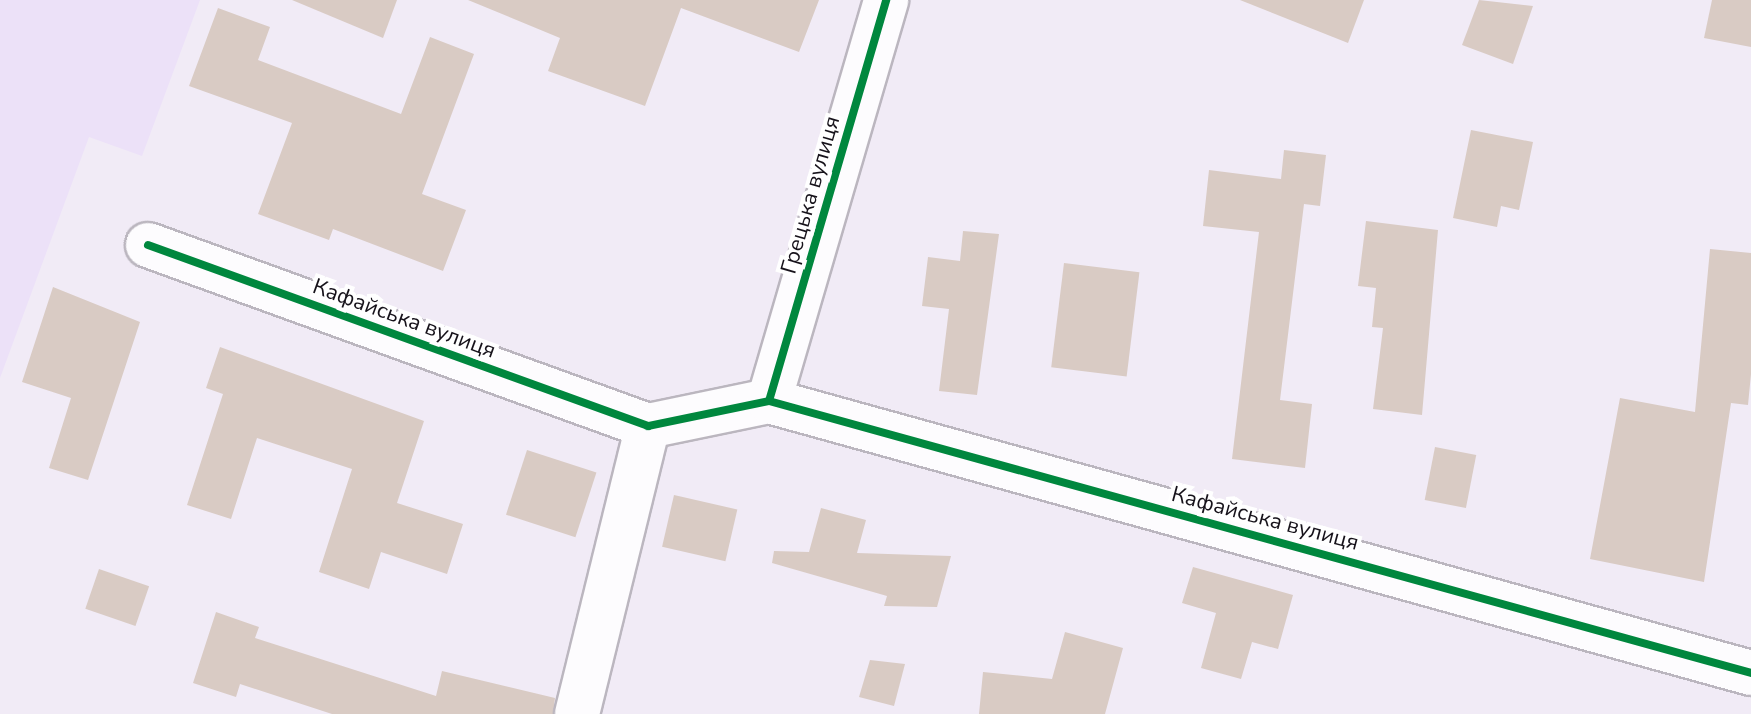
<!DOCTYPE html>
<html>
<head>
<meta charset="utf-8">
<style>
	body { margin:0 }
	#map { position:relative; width:1751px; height:714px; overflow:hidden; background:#f1ebf6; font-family:"Nunito Sans",sans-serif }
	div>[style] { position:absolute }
	.built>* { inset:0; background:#ece1f8 }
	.building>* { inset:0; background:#d9cbc4; transform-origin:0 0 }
	.roads { filter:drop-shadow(2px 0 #bbb6bf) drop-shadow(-2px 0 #bbb6bf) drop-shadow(0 2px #bbb6bf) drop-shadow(0 -2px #bbb6bf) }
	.minor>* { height:44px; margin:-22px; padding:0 22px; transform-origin:22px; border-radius:22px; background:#fdfcfe }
	.cycleway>* { height:8px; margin:-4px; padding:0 4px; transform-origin:4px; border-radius:4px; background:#00873e }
	span { translate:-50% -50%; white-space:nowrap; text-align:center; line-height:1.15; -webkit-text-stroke:8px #fff; paint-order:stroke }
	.street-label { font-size:22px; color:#16121a }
</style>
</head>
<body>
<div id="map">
	<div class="built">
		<i style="clip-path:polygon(0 0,200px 0,142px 156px,89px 137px,0 378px)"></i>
	</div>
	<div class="building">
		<i style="clip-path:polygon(292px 0,397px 0,383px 38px)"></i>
		<i style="clip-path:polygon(468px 0,819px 0,799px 52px,681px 8px,645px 106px,548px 71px,560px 38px)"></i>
		<i style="clip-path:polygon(1240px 0,1364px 0,1348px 43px)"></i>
		<i style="clip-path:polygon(1479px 0,1533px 6px,1513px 64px,1462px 45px)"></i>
		<i style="clip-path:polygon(1712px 0,1751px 0,1751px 47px,1704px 38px)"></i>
		<i style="clip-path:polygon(218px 8px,270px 27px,258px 60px,401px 114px,430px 37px,474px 54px,422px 194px,466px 210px,443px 271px,333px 229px,329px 240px,258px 214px,292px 123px,189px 86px)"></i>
		<i style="clip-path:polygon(1471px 130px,1533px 142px,1519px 210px,1501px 206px,1497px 227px,1453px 218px)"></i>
		<i style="clip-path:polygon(1284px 150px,1326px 155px,1320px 206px,1304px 204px,1280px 400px,1312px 404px,1305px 468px,1232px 459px,1259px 232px,1203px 226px,1209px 170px,1281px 179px)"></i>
		<i style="clip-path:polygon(1366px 221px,1438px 230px,1422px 415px,1373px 409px,1383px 328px,1372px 327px,1376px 288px,1358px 286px)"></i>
		<i style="clip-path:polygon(963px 231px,999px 234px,977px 395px,939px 391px,949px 309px,922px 306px,928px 257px,960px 261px)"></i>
		<i style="clip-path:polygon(1710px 249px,1751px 253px,1751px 374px,1748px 405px,1731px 403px,1704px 582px,1590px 559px,1620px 398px,1695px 412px)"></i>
		<i style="left:1064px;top:263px;width:76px;height:105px;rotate:7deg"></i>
		<i style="clip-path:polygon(53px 287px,140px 322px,88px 480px,49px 468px,71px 398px,22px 382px)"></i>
		<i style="clip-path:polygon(220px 347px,424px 421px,397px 503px,463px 524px,447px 574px,381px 552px,369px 589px,319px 572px,352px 469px,257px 438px,231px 519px,187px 505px,223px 394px,206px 388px)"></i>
		<i style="left:1435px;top:447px;width:42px;height:54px;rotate:11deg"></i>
		<i style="left:527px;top:450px;width:73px;height:68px;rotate:18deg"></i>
		<i style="left:674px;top:495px;width:65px;height:53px;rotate:13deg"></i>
		<i style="clip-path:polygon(821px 508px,866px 520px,857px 553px,951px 556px,937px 607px,884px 606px,887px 596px,772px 563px,774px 551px,809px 552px)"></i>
		<i style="clip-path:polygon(1193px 567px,1293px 595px,1278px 649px,1252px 642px,1241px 679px,1201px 668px,1216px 613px,1182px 603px)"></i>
		<i style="left:99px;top:569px;width:53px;height:42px;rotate:19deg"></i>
		<i style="clip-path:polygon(216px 612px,259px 627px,255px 638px,436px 696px,442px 671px,555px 698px,553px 714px,332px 714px,240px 684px,236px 697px,193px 683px)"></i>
		<i style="clip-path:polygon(1065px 632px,1123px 648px,1105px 714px,979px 714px,983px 672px,1052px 679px)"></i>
		<i style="clip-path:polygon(870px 660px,905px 664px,894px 706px,859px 697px)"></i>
	</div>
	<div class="roads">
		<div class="minor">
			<i style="left:148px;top:245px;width:532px;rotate:19.9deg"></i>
			<i style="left:769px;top:401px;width:418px;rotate:-73.7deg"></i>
			<i style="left:648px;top:426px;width:124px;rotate:-11.7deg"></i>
			<i style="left:769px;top:401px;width:1019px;rotate:15.48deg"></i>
			<i style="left:577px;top:714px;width:297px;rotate:-76.2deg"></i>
		</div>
	</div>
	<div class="cycleway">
		<i style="left:148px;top:245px;width:532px;rotate:19.9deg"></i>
		<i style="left:648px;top:426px;width:124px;rotate:-11.7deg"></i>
		<i style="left:769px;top:401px;width:1019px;rotate:15.48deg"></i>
		<i style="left:769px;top:401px;width:418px;rotate:-73.7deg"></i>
	</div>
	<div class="street-label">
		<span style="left:811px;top:195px;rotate:-74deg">Грецька вулиця</span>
		<span style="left:404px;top:319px;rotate:20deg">Кафайська вулиця</span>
		<span style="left:1265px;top:519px;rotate:15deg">Кафайська вулиця</span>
	</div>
</div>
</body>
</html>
